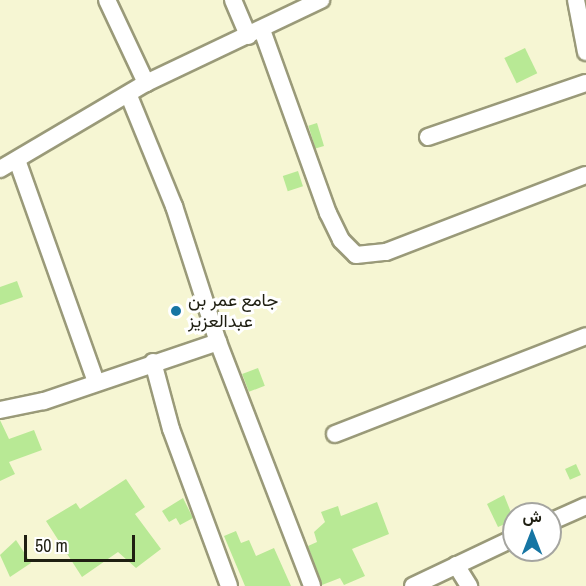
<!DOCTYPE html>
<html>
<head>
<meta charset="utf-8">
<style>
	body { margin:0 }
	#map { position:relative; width:586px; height:586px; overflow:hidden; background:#f6f6d3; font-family:"Archivo Narrow",Vazirmatn,sans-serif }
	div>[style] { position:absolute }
	.building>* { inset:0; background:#b8e995; transform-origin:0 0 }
	.roads { filter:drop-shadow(2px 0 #9a9a79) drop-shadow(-2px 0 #9a9a79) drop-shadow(0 2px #9a9a79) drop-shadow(0 -2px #9a9a79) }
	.street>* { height:16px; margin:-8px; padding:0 8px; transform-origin:8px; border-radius:8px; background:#fff }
	.dots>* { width:16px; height:16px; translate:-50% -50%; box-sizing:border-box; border:3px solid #fff; border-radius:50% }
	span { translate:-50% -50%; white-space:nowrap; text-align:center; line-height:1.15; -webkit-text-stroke:6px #fff; paint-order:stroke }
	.poi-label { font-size:18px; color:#1f1f12 }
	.left { translate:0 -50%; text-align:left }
	.north { position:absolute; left:502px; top:502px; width:60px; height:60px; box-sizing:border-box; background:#fff; border:2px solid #a5a5a0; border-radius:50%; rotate:0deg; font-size:16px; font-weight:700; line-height:24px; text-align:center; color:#1f1f12 }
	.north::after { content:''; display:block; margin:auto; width:21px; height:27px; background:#1675a3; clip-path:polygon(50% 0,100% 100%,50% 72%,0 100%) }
	.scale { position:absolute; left:24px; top:535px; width:111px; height:27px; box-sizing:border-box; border:3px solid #1f1f12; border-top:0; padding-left:8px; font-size:18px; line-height:21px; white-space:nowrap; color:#1f1f12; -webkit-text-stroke:4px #fff; paint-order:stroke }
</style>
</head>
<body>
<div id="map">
	<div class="building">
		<i style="left:525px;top:48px;width:28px;height:23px;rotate:64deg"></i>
		<i style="left:317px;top:123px;width:24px;height:9px;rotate:73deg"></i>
		<i style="left:298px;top:171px;width:16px;height:16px;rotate:72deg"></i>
		<i style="clip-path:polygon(17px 281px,23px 297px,0 305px,0 287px)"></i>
		<i style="left:258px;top:368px;width:19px;height:17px;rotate:69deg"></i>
		<i style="clip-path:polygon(0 420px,9px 439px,34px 430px,42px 450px,9px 462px,15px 474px,0 481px)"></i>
		<i style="left:576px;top:464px;width:12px;height:12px;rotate:66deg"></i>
		<i style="clip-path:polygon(126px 479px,145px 507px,135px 514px,161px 549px,136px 568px,118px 552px,82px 577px,46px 521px,76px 503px,80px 509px)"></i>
		<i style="clip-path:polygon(504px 495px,514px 520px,498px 527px,487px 504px)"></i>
		<i style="clip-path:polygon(183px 498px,193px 518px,180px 525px,176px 518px,169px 522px,162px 511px)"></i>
		<i style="clip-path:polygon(377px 502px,389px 534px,352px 549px,365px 576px,344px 585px,340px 578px,322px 585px,308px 546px,317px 542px,314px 532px,325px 522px,321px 512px,338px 506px,341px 516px)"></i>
		<i style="clip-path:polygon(236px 531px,241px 543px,249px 540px,256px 556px,274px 548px,291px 586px,245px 586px,224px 536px)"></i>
		<i style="clip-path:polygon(16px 540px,31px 563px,10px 577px,0 555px)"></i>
	</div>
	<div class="roads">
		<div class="street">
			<i style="left:107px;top:0;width:92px;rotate:64.8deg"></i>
			<i style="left:233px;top:0;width:39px;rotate:67deg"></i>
			<i style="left:576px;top:0;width:53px;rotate:79.1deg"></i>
			<i style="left:262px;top:30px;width:195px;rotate:70.2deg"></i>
			<i style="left:328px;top:213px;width:30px;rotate:64deg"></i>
			<i style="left:341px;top:240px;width:21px;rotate:45deg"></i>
			<i style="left:356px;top:255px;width:30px;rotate:-6deg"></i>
			<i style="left:386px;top:252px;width:214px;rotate:-21.1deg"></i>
			<i style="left:129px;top:96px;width:119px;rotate:67.8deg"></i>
			<i style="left:174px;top:206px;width:143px;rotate:72.1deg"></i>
			<i style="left:218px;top:342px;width:261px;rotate:68.9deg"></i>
			<i style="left:428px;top:137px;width:167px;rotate:-18.9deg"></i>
			<i style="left:17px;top:160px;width:236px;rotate:70.4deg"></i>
			<i style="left:0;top:169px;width:169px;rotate:-30.5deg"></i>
			<i style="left:146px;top:83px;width:194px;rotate:-25.4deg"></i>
			<i style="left:153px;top:362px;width:69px;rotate:75deg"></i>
			<i style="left:171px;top:429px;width:167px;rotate:69.7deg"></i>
			<i style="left:0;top:410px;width:45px;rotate:-11.6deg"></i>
			<i style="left:44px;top:401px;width:184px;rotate:-18.7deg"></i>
			<i style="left:335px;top:434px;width:269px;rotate:-21.3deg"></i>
			<i style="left:550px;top:522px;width:39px;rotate:-24deg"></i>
			<i style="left:456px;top:565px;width:25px;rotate:58deg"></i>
			<i style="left:413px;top:586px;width:112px;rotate:-25.4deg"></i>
		</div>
	</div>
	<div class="dots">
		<i style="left:176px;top:311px;background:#1675a3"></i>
	</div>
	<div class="poi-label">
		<span class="left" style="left:188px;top:311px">جامع عمر بن<br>عبدالعزيز</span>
	</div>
	<div class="north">ش</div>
	<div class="scale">50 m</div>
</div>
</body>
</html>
